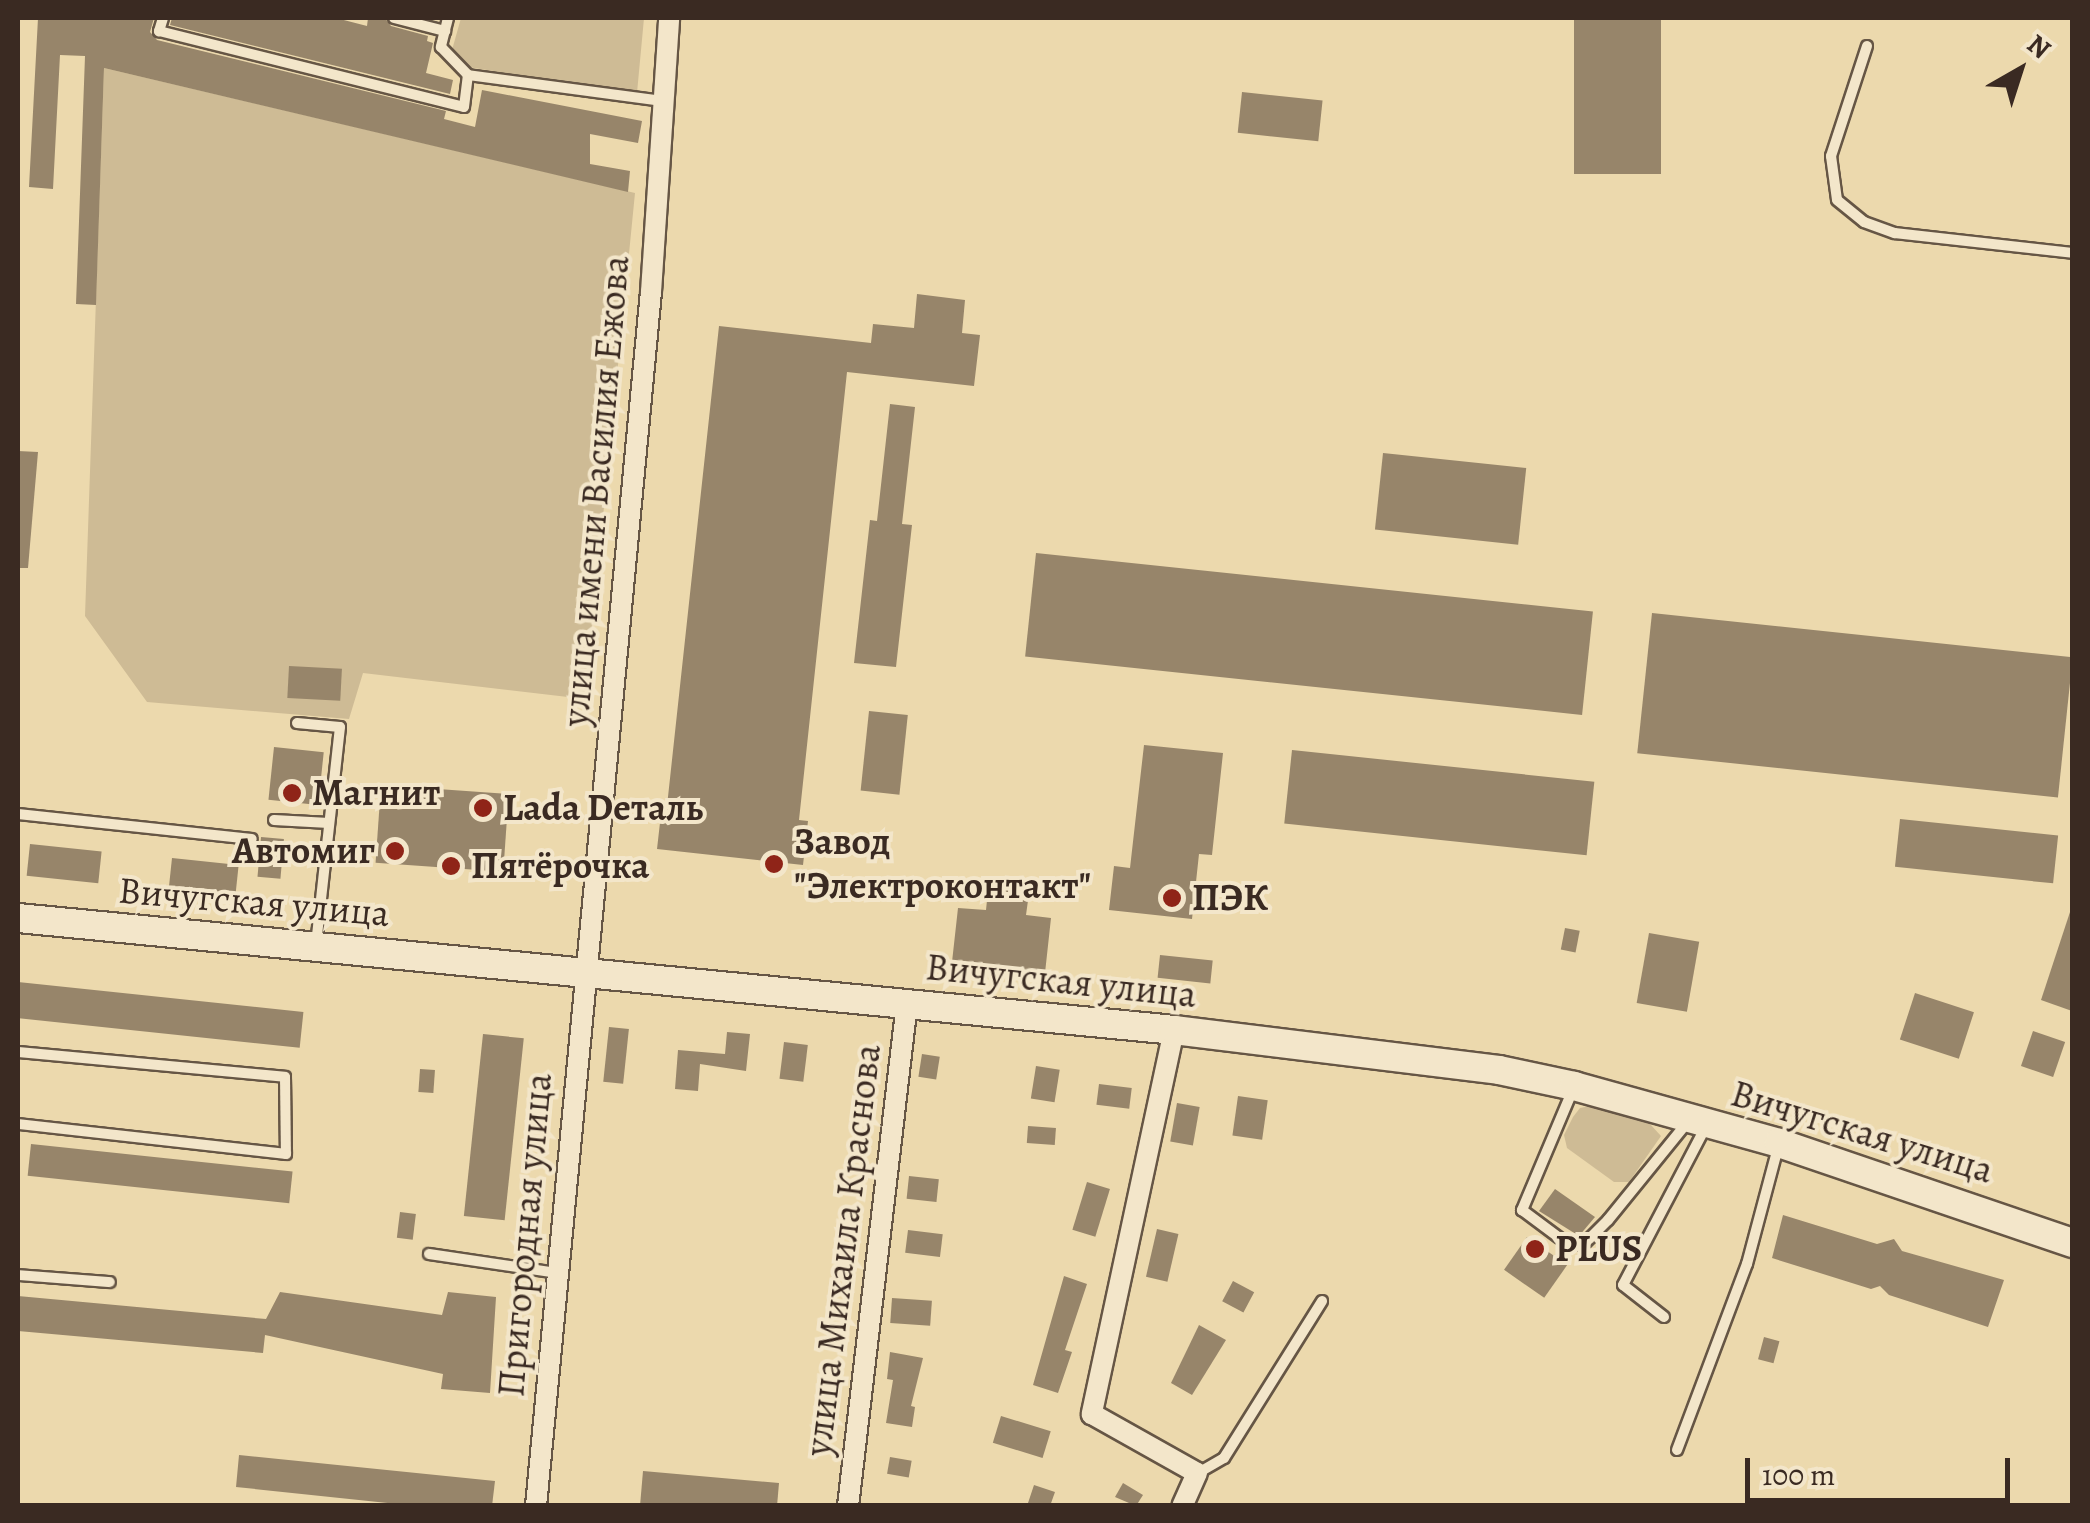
<!DOCTYPE html>
<html>
<head>
<meta charset="utf-8">
<style>
	body { margin:0 }
	#map { position:relative; width:2090px; height:1523px; overflow:hidden; background:#ecd9ad; font-family:Alegreya,serif }
	div>[style] { position:absolute }
	.green>* { inset:0; background:#cebb95 }
	.building>* { inset:0; background:#97856a; transform-origin:0 0 }
	.roads { filter:drop-shadow(2px 0 #665645) drop-shadow(-2px 0 #665645) drop-shadow(0 2px #665645) drop-shadow(0 -2px #665645) }
	.lane>* { height:10px; margin:-5px; padding:0 5px; transform-origin:5px; border-radius:5px; background:#f3e6ca }
	.street>* { height:20px; margin:-10px; padding:0 10px; transform-origin:10px; border-radius:10px; background:#f3e6ca }
	.secondary>* { height:28px; margin:-14px; padding:0 14px; transform-origin:14px; border-radius:14px; background:#f3e6ca }
	.dots>* { width:28px; height:28px; translate:-50% -50%; box-sizing:border-box; border:5px solid #f3e6ca; border-radius:50% }
	span { translate:-50% -50%; white-space:nowrap; text-align:center; line-height:1.15; -webkit-text-stroke:8px #f3e6ca; paint-order:stroke }
	.street-label { font-size:38px; color:#3a2a22 }
	.poi-label { font-size:38px; color:#3a2a22; font-weight:700 }
	.left { translate:0 -50%; text-align:left }
	.right { translate:-100% -50%; text-align:right }
	.frame { position:absolute; inset:0; border:20px solid #3a2a22; pointer-events:none }
	.north { position:absolute; left:1970px; top:20px; width:100px; height:100px; -webkit-text-stroke:8px #f3e6ca; paint-order:stroke; rotate:39deg; font-size:28px; font-weight:700; line-height:40px; text-align:center; color:#3a2a22 }
	.north::after { content:''; display:block; margin:auto; width:35px; height:45px; background:#3a2a22; clip-path:polygon(50% 0,100% 100%,50% 72%,0 100%) }
	.scale { position:absolute; left:1745px; top:1458px; width:265px; height:45px; box-sizing:border-box; border:5px solid #3a2a22; border-top:0; padding-left:12px; font-size:30px; line-height:35px; white-space:nowrap; color:#3a2a22; -webkit-text-stroke:8px #f3e6ca; paint-order:stroke }
</style>
</head>
<body>
<div id="map">
	<div class="green">
		<i style="clip-path:polygon(461px 18px,644px 18px,637px 93px,461px 66px,452px 58px,452px 50px)"></i>
		<i style="clip-path:polygon(104px 68px,635px 193px,585px 699px,363px 673px,349px 719px,147px 702px,85px 616px)"></i>
		<i style="clip-path:polygon(1595px 1105px,1650px 1124px,1661px 1136px,1629px 1182px,1614px 1182px,1567px 1148px,1564px 1135px,1573px 1117px,1580px 1108px)"></i>
	</div>
	<div class="building">
		<i style="clip-path:polygon(38px 18px,154px 18px,150px 32px,157px 40px,446px 111px,444px 119px,475px 127px,482px 90px,642px 121px,638px 143px,590px 134px,590px 164px,630px 171px,628px 192px,104px 68px,96px 305px,76px 304px,85px 56px,60px 55px,53px 189px,29px 187px)"></i>
		<i style="clip-path:polygon(172px 18px,336px 18px,367px 26px,368px 18px,385px 18px,391px 26px,428px 36px,427px 41px,433px 43px,426px 73px,453px 80px,450px 94px,170px 25px)"></i>
		<i style="left:1574px;top:18px;width:87px;height:156px"></i>
		<i style="left:1242px;top:92px;width:81px;height:41px;rotate:6deg"></i>
		<i style="clip-path:polygon(917px 294px,965px 300px,962px 333px,980px 335px,974px 386px,847px 372px,799px 820px,808px 821px,803px 865px,657px 849px,662px 805px,667px 806px,719px 326px,871px 343px,873px 324px,914px 328px)"></i>
		<i style="clip-path:polygon(890px 404px,915px 407px,902px 524px,912px 525px,896px 667px,854px 663px,870px 520px,877px 521px)"></i>
		<i style="clip-path:polygon(18px 451px,38px 452px,28px 568px,18px 568px)"></i>
		<i style="left:1383px;top:453px;width:144px;height:77px;rotate:6deg"></i>
		<i style="left:1036px;top:553px;width:560px;height:104px;rotate:6deg"></i>
		<i style="left:1652px;top:613px;width:423px;height:141px;rotate:6deg"></i>
		<i style="left:289px;top:666px;width:53px;height:32px;rotate:3deg"></i>
		<i style="left:869px;top:711px;width:39px;height:80px;rotate:6deg"></i>
		<i style="clip-path:polygon(1144px 745px,1223px 753px,1212px 855px,1199px 854px,1192px 919px,1109px 910px,1114px 866px,1130px 868px)"></i>
		<i style="left:274px;top:747px;width:50px;height:53px;rotate:6deg"></i>
		<i style="left:1292px;top:750px;width:304px;height:74px;rotate:6deg"></i>
		<i style="left:381px;top:785px;width:128px;height:78px;rotate:4deg"></i>
		<i style="left:1900px;top:819px;width:159px;height:48px;rotate:6deg"></i>
		<i style="left:261px;top:837px;width:23px;height:40px;rotate:5deg"></i>
		<i style="left:30px;top:844px;width:72px;height:32px;rotate:6deg"></i>
		<i style="left:172px;top:858px;width:67px;height:29px;rotate:6deg"></i>
		<i style="clip-path:polygon(989px 881px,1030px 886px,1026px 915px,1051px 918px,1045px 973px,952px 962px,958px 908px,986px 910px)"></i>
		<i style="clip-path:polygon(2070px 912px,2072px 913px,2072px 1011px,2041px 1000px)"></i>
		<i style="left:1565px;top:928px;width:15px;height:22px;rotate:11deg"></i>
		<i style="left:1649px;top:933px;width:51px;height:71px;rotate:10deg"></i>
		<i style="left:1160px;top:955px;width:53px;height:23px;rotate:6deg"></i>
		<i style="left:18px;top:982px;width:287px;height:36px;rotate:6deg"></i>
		<i style="left:1915px;top:993px;width:62px;height:49px;rotate:18deg"></i>
		<i style="left:609px;top:1027px;width:20px;height:55px;rotate:6deg"></i>
		<i style="left:2033px;top:1031px;width:34px;height:37px;rotate:19deg"></i>
		<i style="clip-path:polygon(727px 1032px,750px 1034px,746px 1071px,700px 1064px,698px 1091px,675px 1089px,678px 1050px,725px 1054px)"></i>
		<i style="left:483px;top:1034px;width:41px;height:183px;rotate:6deg"></i>
		<i style="left:784px;top:1042px;width:24px;height:37px;rotate:7deg"></i>
		<i style="left:922px;top:1054px;width:18px;height:23px;rotate:9deg"></i>
		<i style="left:1036px;top:1066px;width:24px;height:33px;rotate:9deg"></i>
		<i style="left:420px;top:1069px;width:15px;height:23px;rotate:4deg"></i>
		<i style="left:1099px;top:1084px;width:33px;height:21px;rotate:7deg"></i>
		<i style="left:1238px;top:1096px;width:30px;height:40px;rotate:8deg"></i>
		<i style="left:1177px;top:1103px;width:23px;height:39px;rotate:10deg"></i>
		<i style="left:1028px;top:1126px;width:28px;height:17px;rotate:4deg"></i>
		<i style="left:31px;top:1144px;width:263px;height:32px;rotate:6deg"></i>
		<i style="left:909px;top:1176px;width:30px;height:23px;rotate:6deg"></i>
		<i style="left:1087px;top:1182px;width:24px;height:50px;rotate:17deg"></i>
		<i style="clip-path:polygon(1555px 1189px,1595px 1217px,1579px 1236px,1539px 1211px)"></i>
		<i style="left:400px;top:1212px;width:16px;height:26px;rotate:7deg"></i>
		<i style="clip-path:polygon(1783px 1215px,1877px 1244px,1894px 1239px,1902px 1251px,2004px 1280px,1988px 1327px,1889px 1295px,1880px 1286px,1871px 1289px,1772px 1258px)"></i>
		<i style="left:1157px;top:1229px;width:22px;height:49px;rotate:13deg"></i>
		<i style="left:908px;top:1230px;width:35px;height:23px;rotate:7deg"></i>
		<i style="left:1527px;top:1237px;width:49px;height:40px;rotate:35deg"></i>
		<i style="clip-path:polygon(1064px 1276px,1087px 1284px,1065px 1350px,1072px 1352px,1058px 1393px,1033px 1385px)"></i>
		<i style="left:1233px;top:1281px;width:24px;height:23px;rotate:28deg"></i>
		<i style="clip-path:polygon(280px 1292px,442px 1315px,448px 1292px,496px 1297px,490px 1393px,441px 1389px,443px 1374px,265px 1335px,263px 1353px,18px 1331px,18px 1296px,266px 1319px)"></i>
		<i style="left:892px;top:1298px;width:40px;height:25px;rotate:4deg"></i>
		<i style="clip-path:polygon(1199px 1325px,1226px 1340px,1192px 1395px,1171px 1383px)"></i>
		<i style="left:1764px;top:1337px;width:16px;height:23px;rotate:15deg"></i>
		<i style="clip-path:polygon(890px 1352px,923px 1358px,911px 1406px,915px 1407px,912px 1427px,886px 1423px,893px 1380px,887px 1379px)"></i>
		<i style="left:1001px;top:1416px;width:52px;height:28px;rotate:17deg"></i>
		<i style="clip-path:polygon(239px 1455px,495px 1481px,492px 1506px,416px 1506px,236px 1487px)"></i>
		<i style="left:890px;top:1457px;width:22px;height:17px;rotate:10deg"></i>
		<i style="clip-path:polygon(643px 1471px,779px 1483px,777px 1506px,640px 1506px)"></i>
		<i style="clip-path:polygon(1123px 1483px,1143px 1495px,1136px 1506px,1115px 1497px)"></i>
		<i style="clip-path:polygon(1034px 1485px,1055px 1492px,1050px 1506px,1027px 1506px)"></i>
	</div>
	<div class="roads">
		<div class="lane">
			<i style="left:163px;top:18px;width:14px;rotate:107deg"></i>
			<i style="left:159px;top:31px;width:314px;rotate:14deg"></i>
			<i style="left:464px;top:107px;width:32px;rotate:-83deg"></i>
			<i style="left:394px;top:18px;width:53px;rotate:14.3deg"></i>
			<i style="left:448px;top:18px;width:30px;rotate:104deg"></i>
			<i style="left:441px;top:47px;width:39px;rotate:46deg"></i>
			<i style="left:468px;top:75px;width:197px;rotate:7.6deg"></i>
			<i style="left:1867px;top:46px;width:116px;rotate:108.1deg"></i>
			<i style="left:1831px;top:156px;width:44px;rotate:82.2deg"></i>
			<i style="left:1837px;top:200px;width:35px;rotate:39deg"></i>
			<i style="left:1864px;top:222px;width:33px;rotate:20deg"></i>
			<i style="left:1895px;top:233px;width:178px;rotate:6.4deg"></i>
			<i style="left:297px;top:723px;width:43px;rotate:5.3deg"></i>
			<i style="left:340px;top:727px;width:217px;rotate:96.3deg"></i>
			<i style="left:18px;top:814px;width:235px;rotate:6.1deg"></i>
			<i style="left:274px;top:820px;width:55px;rotate:3.1deg"></i>
			<i style="left:18px;top:1052px;width:268px;rotate:5.3deg"></i>
			<i style="left:285px;top:1077px;width:77px;rotate:89.3deg"></i>
			<i style="left:286px;top:1154px;width:270px;rotate:-173.6deg"></i>
			<i style="left:1574px;top:1087px;width:134px;rotate:112.9deg"></i>
			<i style="left:1522px;top:1210px;width:59px;rotate:36.7deg"></i>
			<i style="left:1569px;top:1245px;width:14px"></i>
			<i style="left:1583px;top:1245px;width:35px;rotate:-45deg"></i>
			<i style="left:1608px;top:1220px;width:130px;rotate:-50.9deg"></i>
			<i style="left:429px;top:1254px;width:129px;rotate:8.4deg"></i>
			<i style="left:18px;top:1275px;width:92px;rotate:4.4deg"></i>
			<i style="left:1664px;top:1317px;width:52px;rotate:-142deg"></i>
			<i style="left:1623px;top:1285px;width:182px;rotate:-62.4deg"></i>
			<i style="left:1677px;top:1450px;width:199px;rotate:-69.4deg"></i>
			<i style="left:1747px;top:1264px;width:124px;rotate:-75.1deg"></i>
			<i style="left:1198px;top:1473px;width:30px;rotate:-30deg"></i>
			<i style="left:1224px;top:1458px;width:185px;rotate:-58deg"></i>
		</div>
		<div class="street">
			<i style="left:1174px;top:1030px;width:393px;rotate:102.1deg"></i>
			<i style="left:1092px;top:1414px;width:120px;rotate:29.3deg"></i>
			<i style="left:1197px;top:1473px;width:36px;rotate:114deg"></i>
			<i style="left:536px;top:1506px;width:1219px;rotate:-84.59deg"></i>
			<i style="left:651px;top:292px;width:275px;rotate:-86.2deg"></i>
			<i style="left:848px;top:1506px;width:506px;rotate:-83.31deg"></i>
		</div>
		<div class="secondary">
			<i style="left:18px;top:918px;width:1161px;rotate:5.53deg"></i>
			<i style="left:1174px;top:1030px;width:327px;rotate:7deg"></i>
			<i style="left:1499px;top:1070px;width:77px;rotate:12deg"></i>
			<i style="left:1574px;top:1086px;width:213px;rotate:15.5deg"></i>
			<i style="left:1779px;top:1143px;width:310px;rotate:18.8deg"></i>
		</div>
	</div>
	<div class="dots">
		<i style="left:292px;top:793px;background:#8f2418"></i>
		<i style="left:483px;top:808px;background:#8f2418"></i>
		<i style="left:395px;top:851px;background:#8f2418"></i>
		<i style="left:774px;top:864px;background:#8f2418"></i>
		<i style="left:451px;top:866px;background:#8f2418"></i>
		<i style="left:1172px;top:898px;background:#8f2418"></i>
		<i style="left:1535px;top:1249px;background:#8f2418"></i>
	</div>
	<div class="street-label">
		<span style="left:596px;top:491px;rotate:-85deg">улица имени Василия Ежова</span>
		<span style="left:254px;top:902px;rotate:5deg">Вичугская улица</span>
		<span style="left:1061px;top:981px;rotate:6deg">Вичугская улица</span>
		<span style="left:1862px;top:1132px;rotate:17deg">Вичугская улица</span>
		<span style="left:525px;top:1235px;rotate:-85deg">Пригородная улица</span>
		<span style="left:843px;top:1250px;rotate:-83deg">улица Михаила Краснова</span>
	</div>
	<div class="poi-label">
		<span class="left" style="left:312px;top:793px">Магнит</span>
		<span class="left" style="left:503px;top:808px">Lada Dеталь</span>
		<span class="left" style="left:794px;top:864px">Завод<br>"Электроконтакт"</span>
		<span class="right" style="left:375px;top:851px">Автомиг</span>
		<span class="left" style="left:471px;top:866px">Пятёрочка</span>
		<span class="left" style="left:1192px;top:898px">ПЭК</span>
		<span class="left" style="left:1555px;top:1249px">PLUS</span>
	</div>
	<div class="frame"></div>
	<div class="north">N</div>
	<div class="scale">100 m</div>
</div>
</body>
</html>
